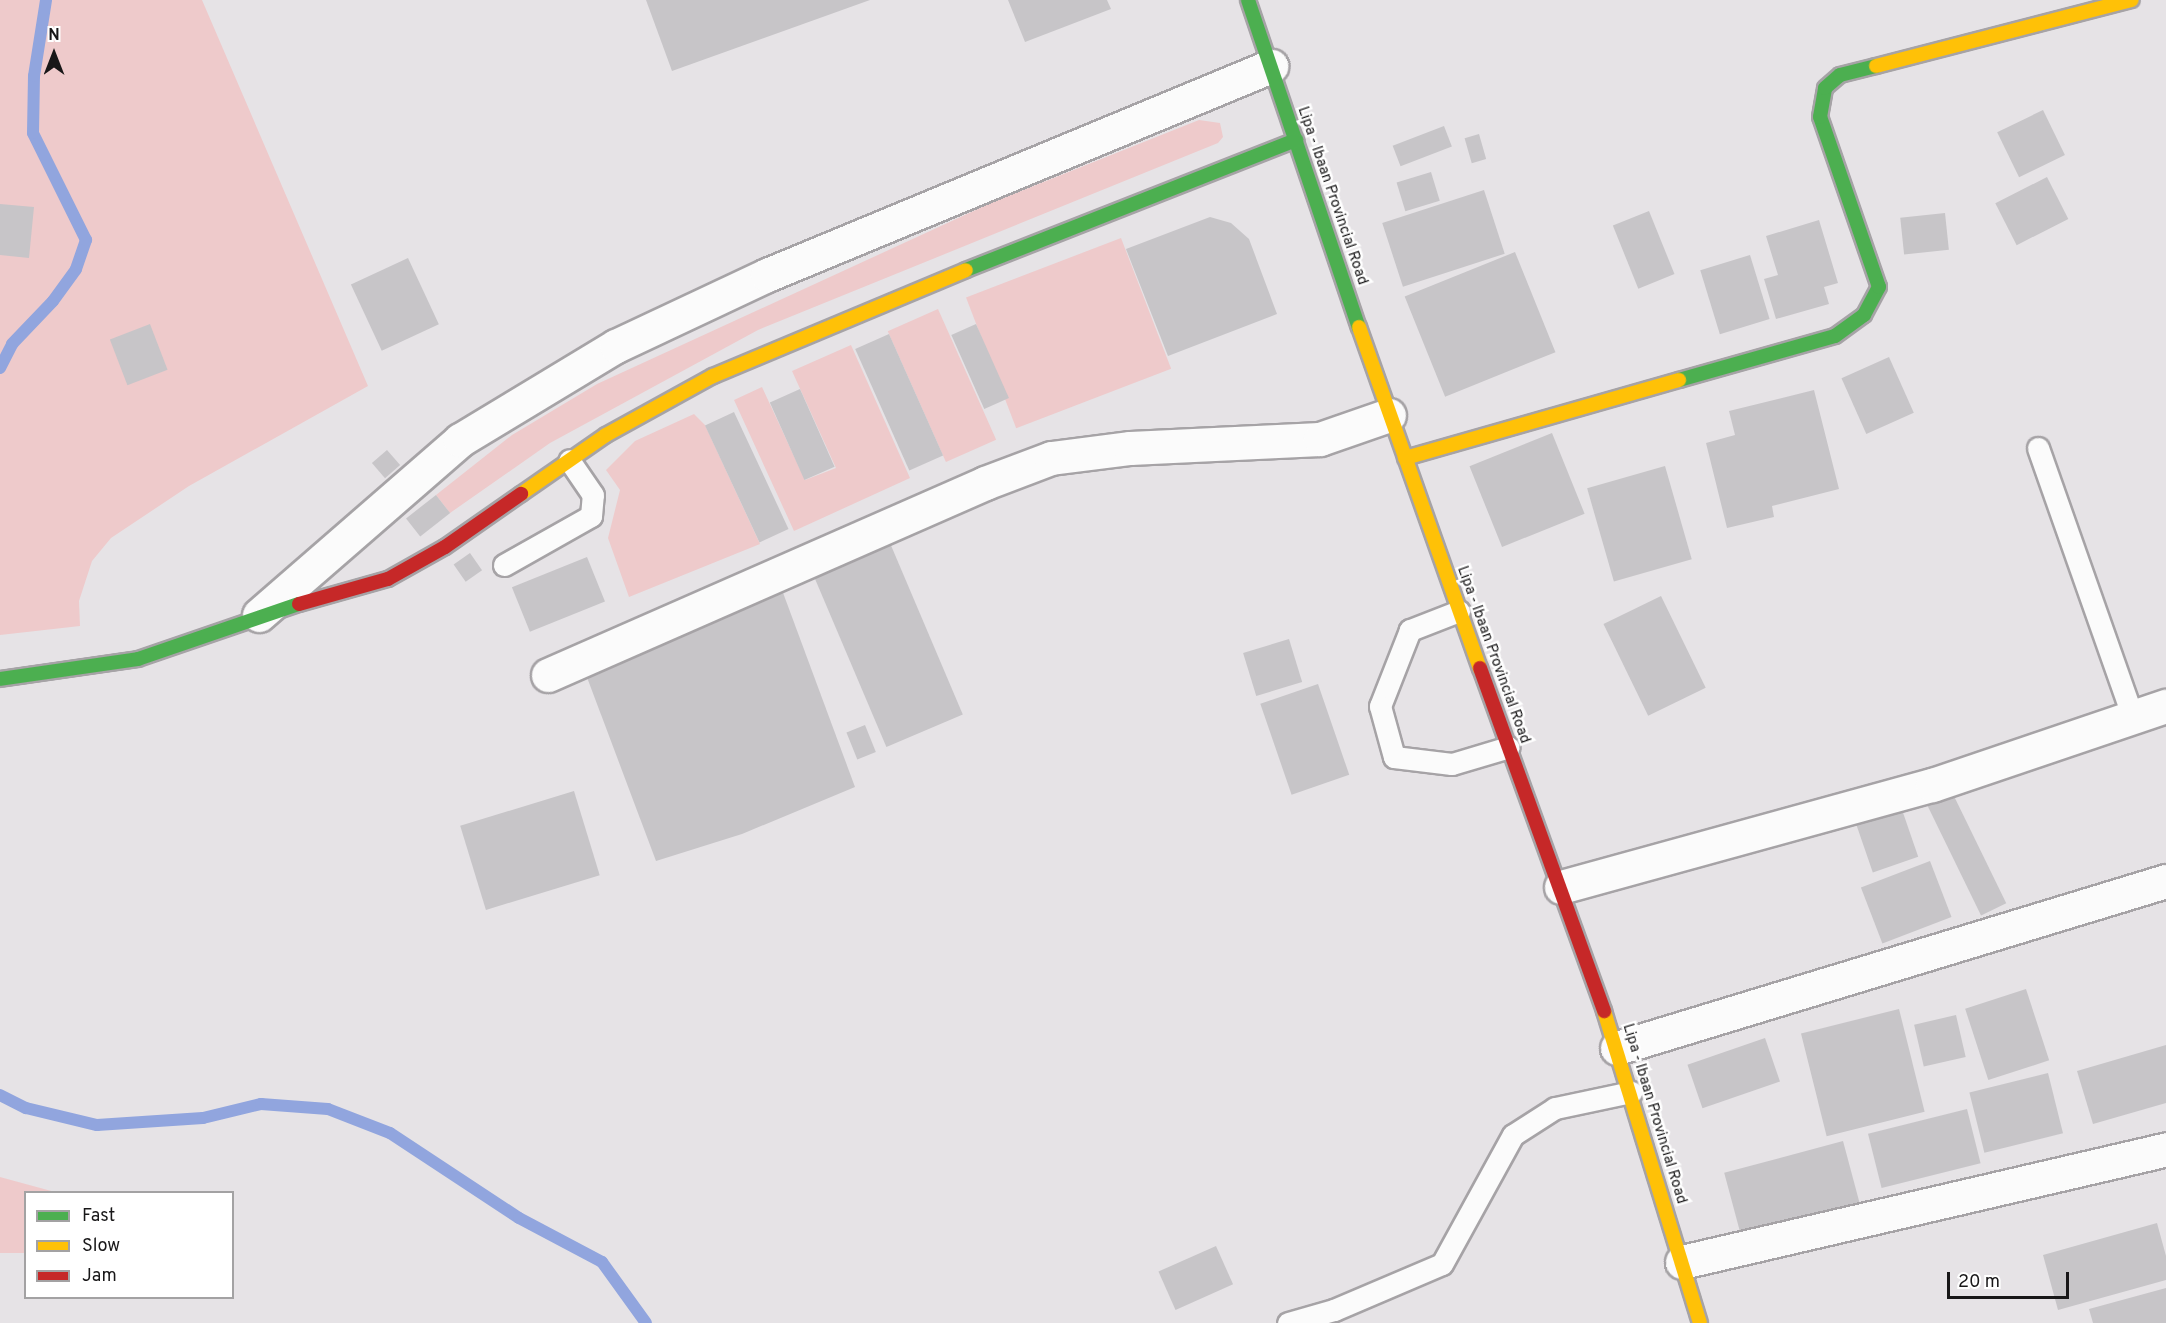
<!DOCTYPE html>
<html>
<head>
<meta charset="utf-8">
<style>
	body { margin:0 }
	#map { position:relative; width:2166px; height:1323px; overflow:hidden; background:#e6e3e6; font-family:Overpass,sans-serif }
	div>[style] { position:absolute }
	.green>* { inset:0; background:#eecacb; transform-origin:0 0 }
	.stream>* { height:12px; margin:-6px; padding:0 6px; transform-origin:6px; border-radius:6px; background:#91a5de }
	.building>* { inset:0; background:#c7c5c8; transform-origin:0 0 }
	.roads { filter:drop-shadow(2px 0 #a6a3a6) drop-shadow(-2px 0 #a6a3a6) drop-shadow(0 2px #a6a3a6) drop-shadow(0 -2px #a6a3a6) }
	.lane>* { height:21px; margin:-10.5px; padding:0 10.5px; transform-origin:10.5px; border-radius:10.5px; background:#fbfbfb }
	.street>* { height:33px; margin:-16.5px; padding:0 16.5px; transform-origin:16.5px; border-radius:16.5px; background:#fbfbfb }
	.fast>* { height:14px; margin:-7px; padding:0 7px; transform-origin:7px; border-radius:7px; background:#4caf50 }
	.slow>* { height:14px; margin:-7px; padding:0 7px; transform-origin:7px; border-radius:7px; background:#ffc107 }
	.jam>* { height:14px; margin:-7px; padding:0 7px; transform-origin:7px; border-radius:7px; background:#c62828 }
	span { translate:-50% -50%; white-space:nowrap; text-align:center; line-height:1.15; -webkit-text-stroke:5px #fff; paint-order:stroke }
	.street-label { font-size:15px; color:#181718 }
	.legend { position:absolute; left:24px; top:1191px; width:210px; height:108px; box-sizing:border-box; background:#fff; border:2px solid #a3a2a3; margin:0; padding:8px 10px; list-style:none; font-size:18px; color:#181718 }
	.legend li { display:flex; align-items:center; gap:12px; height:30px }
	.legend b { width:30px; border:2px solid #a3a2a3 }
	.north { position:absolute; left:24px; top:24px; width:60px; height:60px; -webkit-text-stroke:4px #fff; paint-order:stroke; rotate:0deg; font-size:16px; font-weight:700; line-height:24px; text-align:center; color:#181718 }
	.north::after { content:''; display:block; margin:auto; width:21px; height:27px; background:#181718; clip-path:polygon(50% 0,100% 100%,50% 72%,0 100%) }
	.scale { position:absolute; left:1947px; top:1272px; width:122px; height:27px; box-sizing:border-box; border:3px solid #181718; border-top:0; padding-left:8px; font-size:18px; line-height:21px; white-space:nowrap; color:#181718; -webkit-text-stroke:4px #fff; paint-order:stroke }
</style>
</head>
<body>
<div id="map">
	<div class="green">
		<i style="clip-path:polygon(0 0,202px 0,368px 386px,189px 486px,111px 538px,92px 561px,79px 601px,80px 626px,0 635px)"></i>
		<i style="clip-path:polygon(1199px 120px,1220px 123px,1223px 137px,1218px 143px,758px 330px,550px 443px,450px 513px,436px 495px,512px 435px,597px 384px,991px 203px)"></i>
		<i style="left:1121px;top:238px;width:140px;height:166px;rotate:69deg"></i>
		<i style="left:938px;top:309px;width:143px;height:55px;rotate:66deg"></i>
		<i style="clip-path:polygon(851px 345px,910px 478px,794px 531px,734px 400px,762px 387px,805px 480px,836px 468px,792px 371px)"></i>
		<i style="clip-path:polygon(694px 414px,705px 425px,760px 544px,629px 597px,608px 538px,620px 490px,606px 470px,635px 441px)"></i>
		<i style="clip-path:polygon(0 1177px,55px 1192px,26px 1192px,25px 1253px,0 1253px)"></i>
	</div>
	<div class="stream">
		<i style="left:0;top:368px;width:27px;rotate:-63deg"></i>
		<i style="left:12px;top:344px;width:59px;rotate:-46.4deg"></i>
		<i style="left:53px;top:301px;width:39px;rotate:-54deg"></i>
		<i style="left:76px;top:269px;width:31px;rotate:-71deg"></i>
		<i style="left:86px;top:240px;width:119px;rotate:-116.4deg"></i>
		<i style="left:33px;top:133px;width:57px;rotate:-89deg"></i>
		<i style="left:34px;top:76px;width:77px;rotate:-81deg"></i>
		<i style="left:0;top:1095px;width:29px;rotate:27deg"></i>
		<i style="left:26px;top:1108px;width:73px;rotate:13.5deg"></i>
		<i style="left:97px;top:1125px;width:106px;rotate:-3.8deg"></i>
		<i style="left:203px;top:1118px;width:60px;rotate:-13.6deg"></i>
		<i style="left:261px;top:1104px;width:67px;rotate:4.3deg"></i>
		<i style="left:328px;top:1109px;width:66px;rotate:21.2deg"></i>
		<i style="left:390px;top:1133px;width:154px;rotate:33.4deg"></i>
		<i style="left:519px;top:1218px;width:94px;rotate:27.9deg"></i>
		<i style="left:602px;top:1262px;width:75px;rotate:54.2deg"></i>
	</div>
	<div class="building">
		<i style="clip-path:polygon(646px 0,870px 0,672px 71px)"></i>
		<i style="clip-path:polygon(1008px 0,1107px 0,1111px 9px,1025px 42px)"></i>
		<i style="left:2043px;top:110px;width:50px;height:51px;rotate:64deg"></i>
		<i style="left:1444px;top:126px;width:22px;height:55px;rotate:69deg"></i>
		<i style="left:1479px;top:134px;width:26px;height:15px;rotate:74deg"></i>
		<i style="left:1431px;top:172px;width:30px;height:36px;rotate:73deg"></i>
		<i style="left:2047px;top:177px;width:47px;height:58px;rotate:63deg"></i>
		<i style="left:1484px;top:190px;width:67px;height:107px;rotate:72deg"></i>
		<i style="clip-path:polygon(0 204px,34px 207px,29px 258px,0 255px)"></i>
		<i style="left:1649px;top:211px;width:68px;height:39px;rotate:68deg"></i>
		<i style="left:1945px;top:213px;width:37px;height:45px;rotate:84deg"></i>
		<i style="clip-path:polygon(1210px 217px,1231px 223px,1249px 239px,1277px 314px,1168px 356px,1126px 249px)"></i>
		<i style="clip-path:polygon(1819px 220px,1838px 283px,1824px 287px,1829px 304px,1776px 319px,1764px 279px,1778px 275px,1766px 236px)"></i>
		<i style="left:1515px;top:252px;width:108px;height:119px;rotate:68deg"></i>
		<i style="left:1750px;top:255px;width:67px;height:52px;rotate:73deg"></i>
		<i style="left:408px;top:258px;width:73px;height:63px;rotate:65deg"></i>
		<i style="left:150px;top:324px;width:49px;height:43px;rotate:69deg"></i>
		<i style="left:976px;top:324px;width:81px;height:27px;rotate:66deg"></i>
		<i style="left:889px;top:334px;width:133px;height:37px;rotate:66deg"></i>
		<i style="left:1889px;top:357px;width:61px;height:52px;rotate:66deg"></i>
		<i style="left:800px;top:389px;width:85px;height:33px;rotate:66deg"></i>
		<i style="clip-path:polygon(1814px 390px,1839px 489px,1772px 506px,1774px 517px,1727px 528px,1706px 443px,1735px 435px,1729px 411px)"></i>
		<i style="left:734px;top:412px;width:129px;height:32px;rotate:65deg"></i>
		<i style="left:1552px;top:433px;width:87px;height:89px;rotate:68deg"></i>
		<i style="left:387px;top:450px;width:20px;height:20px;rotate:49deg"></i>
		<i style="left:1665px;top:466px;width:97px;height:81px;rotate:74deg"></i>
		<i style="left:436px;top:495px;width:23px;height:38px;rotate:52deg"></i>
		<i style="left:887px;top:536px;width:194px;height:83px;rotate:67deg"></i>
		<i style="left:470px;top:553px;width:21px;height:20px;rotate:55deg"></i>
		<i style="left:587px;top:557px;width:48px;height:81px;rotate:68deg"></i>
		<i style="clip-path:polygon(782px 590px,855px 787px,742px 834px,656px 861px,582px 664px)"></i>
		<i style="left:1661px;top:596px;width:102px;height:64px;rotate:64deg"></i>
		<i style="left:1289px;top:639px;width:45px;height:48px;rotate:73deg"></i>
		<i style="left:1318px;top:684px;width:96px;height:61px;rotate:71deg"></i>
		<i style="left:865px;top:725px;width:29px;height:20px;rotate:68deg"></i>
		<i style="left:1951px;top:790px;width:126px;height:28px;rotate:64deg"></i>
		<i style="left:574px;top:791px;width:88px;height:119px;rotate:73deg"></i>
		<i style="left:1899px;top:801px;width:59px;height:48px;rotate:71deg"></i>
		<i style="left:1930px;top:861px;width:60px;height:74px;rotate:69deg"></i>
		<i style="left:2026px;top:989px;width:75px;height:64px;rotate:72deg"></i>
		<i style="left:1899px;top:1009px;width:106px;height:101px;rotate:76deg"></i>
		<i style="left:1956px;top:1015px;width:43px;height:43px;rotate:77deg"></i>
		<i style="left:1765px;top:1038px;width:46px;height:82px;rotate:71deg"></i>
		<i style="clip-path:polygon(2166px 1045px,2166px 1103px,2093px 1124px,2077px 1071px)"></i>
		<i style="left:2048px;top:1073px;width:62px;height:81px;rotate:76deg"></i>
		<i style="left:1967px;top:1109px;width:56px;height:102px;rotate:76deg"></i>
		<i style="left:1843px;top:1141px;width:67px;height:123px;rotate:75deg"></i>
		<i style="clip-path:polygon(2157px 1223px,2166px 1256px,2166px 1280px,2058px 1310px,2043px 1255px)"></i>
		<i style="left:1216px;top:1246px;width:42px;height:63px;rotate:66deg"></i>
		<i style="clip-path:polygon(2166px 1288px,2166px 1323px,2093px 1323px,2089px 1309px)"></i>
	</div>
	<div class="roads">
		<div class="lane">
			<i style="left:2038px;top:448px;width:288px;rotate:70.6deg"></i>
			<i style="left:504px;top:565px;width:100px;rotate:-29.4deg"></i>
			<i style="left:591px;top:516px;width:21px;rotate:-85deg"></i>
			<i style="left:593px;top:495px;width:42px;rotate:-124.4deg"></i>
			<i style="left:1459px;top:611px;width:53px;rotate:158.8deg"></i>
			<i style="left:1410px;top:630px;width:82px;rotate:111.5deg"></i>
			<i style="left:1380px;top:706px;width:53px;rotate:74.6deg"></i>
			<i style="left:1394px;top:757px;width:58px;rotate:6.9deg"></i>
			<i style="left:1452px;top:764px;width:59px;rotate:-16.6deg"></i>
			<i style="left:1288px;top:1323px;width:48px;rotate:-15.8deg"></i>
			<i style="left:1334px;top:1310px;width:117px;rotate:-23.1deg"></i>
			<i style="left:1442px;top:1264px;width:147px;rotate:-61.2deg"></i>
			<i style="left:1513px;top:1135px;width:50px;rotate:-32.7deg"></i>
			<i style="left:1555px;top:1108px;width:78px;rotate:-11.9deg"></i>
		</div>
		<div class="street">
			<i style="left:259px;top:615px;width:267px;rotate:-41deg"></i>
			<i style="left:460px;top:440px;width:182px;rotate:-31.1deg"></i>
			<i style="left:616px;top:346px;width:167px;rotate:-25.2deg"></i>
			<i style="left:767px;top:275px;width:546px;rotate:-22.52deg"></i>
			<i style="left:548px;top:675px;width:477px;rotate:-23.7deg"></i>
			<i style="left:985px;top:483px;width:71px;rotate:-20.7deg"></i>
			<i style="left:1051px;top:458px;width:80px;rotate:-7.2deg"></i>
			<i style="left:1130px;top:448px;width:190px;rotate:-2.7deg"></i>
			<i style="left:1320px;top:439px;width:73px;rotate:-19.2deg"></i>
			<i style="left:1561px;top:887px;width:385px;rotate:-15.4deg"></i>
			<i style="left:1932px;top:785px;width:247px;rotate:-18.7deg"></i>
			<i style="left:1617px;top:1048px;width:574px;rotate:-16.92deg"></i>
			<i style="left:1682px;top:1262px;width:497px;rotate:-13.1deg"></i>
		</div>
		<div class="fast">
			<i style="left:1248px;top:0;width:345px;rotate:71.3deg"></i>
			<i style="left:966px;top:270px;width:355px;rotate:-21.5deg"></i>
			<i style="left:1679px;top:380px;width:162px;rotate:-15.8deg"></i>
			<i style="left:1835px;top:336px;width:36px;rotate:-36deg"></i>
			<i style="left:1864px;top:315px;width:32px;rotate:-62deg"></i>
			<i style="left:1879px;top:287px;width:180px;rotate:-109.1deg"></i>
			<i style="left:1820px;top:117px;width:29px;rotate:-80deg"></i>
			<i style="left:1825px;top:88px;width:20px;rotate:-41deg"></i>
			<i style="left:1840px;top:75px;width:37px;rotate:-14deg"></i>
			<i style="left:0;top:679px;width:139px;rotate:-8.2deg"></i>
			<i style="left:138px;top:659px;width:170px;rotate:-18.9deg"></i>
		</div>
		<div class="slow">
			<i style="left:1876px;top:66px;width:264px;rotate:-14.5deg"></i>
			<i style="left:1359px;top:327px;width:362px;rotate:70.5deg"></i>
			<i style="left:1405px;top:458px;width:285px;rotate:-15.9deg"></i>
			<i style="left:521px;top:494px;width:103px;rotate:-34.8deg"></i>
			<i style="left:606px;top:435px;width:122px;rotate:-28.9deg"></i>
			<i style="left:713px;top:376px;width:274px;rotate:-22.7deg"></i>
			<i style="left:1604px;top:1011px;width:326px;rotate:72.9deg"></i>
		</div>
		<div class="jam">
			<i style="left:299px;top:604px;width:92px;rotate:-15.7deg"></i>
			<i style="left:388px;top:579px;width:65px;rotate:-29.3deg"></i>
			<i style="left:445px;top:547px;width:93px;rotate:-34.9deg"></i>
			<i style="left:1480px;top:668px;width:365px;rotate:70.1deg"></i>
		</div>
	</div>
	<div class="street-label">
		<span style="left:1332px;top:196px;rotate:71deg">Lipa - Ibaan Provincial Road</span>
		<span style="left:1493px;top:655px;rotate:70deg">Lipa - Ibaan Provincial Road</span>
		<span style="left:1654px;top:1114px;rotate:73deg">Lipa - Ibaan Provincial Road</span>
	</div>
	<ul class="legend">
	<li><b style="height:8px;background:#4caf50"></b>Fast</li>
	<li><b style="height:8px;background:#ffc107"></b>Slow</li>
	<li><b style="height:8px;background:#c62828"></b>Jam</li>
	</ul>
	<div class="north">N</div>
	<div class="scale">20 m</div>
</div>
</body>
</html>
